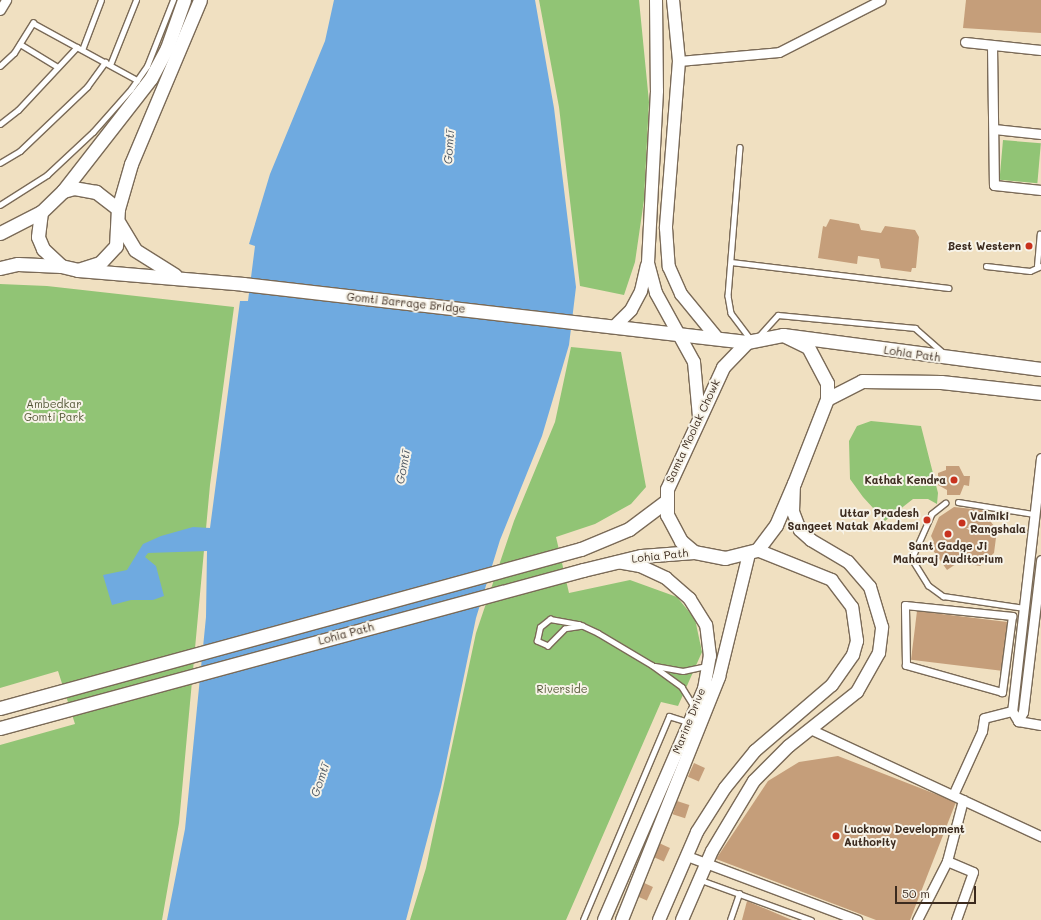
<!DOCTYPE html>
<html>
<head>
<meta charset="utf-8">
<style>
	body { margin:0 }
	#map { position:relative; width:1041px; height:920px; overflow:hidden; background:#f0e0c1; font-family:Mali,sans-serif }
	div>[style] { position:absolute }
	.green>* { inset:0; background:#91c475; transform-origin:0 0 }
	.water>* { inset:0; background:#6faae0 }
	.building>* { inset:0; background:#c59e7a; transform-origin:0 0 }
	.roads { filter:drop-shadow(1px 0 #7a6a57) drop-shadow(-1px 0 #7a6a57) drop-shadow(0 1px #7a6a57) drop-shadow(0 -1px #7a6a57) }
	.service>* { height:4.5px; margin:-2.25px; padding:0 2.25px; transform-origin:2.25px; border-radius:2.25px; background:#fff }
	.pedestrian>* { height:7px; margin:-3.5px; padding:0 3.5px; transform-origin:3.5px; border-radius:3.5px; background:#fff }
	.minor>* { height:9px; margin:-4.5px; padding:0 4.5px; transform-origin:4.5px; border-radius:4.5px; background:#fff }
	.tertiary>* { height:12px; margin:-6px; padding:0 6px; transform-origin:6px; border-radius:6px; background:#fff }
	.secondary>* { height:13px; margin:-6.5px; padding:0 6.5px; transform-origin:6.5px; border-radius:6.5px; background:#fff }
	.dots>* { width:11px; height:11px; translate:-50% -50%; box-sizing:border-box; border:2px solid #f7f3e8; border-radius:50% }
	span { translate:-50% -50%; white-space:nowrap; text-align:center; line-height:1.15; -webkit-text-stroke:4px #f7f3e8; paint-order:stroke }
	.poi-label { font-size:11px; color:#3b2a1e; font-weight:700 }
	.right { translate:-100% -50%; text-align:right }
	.left { translate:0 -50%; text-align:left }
	.street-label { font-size:11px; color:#3b2a1e }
	.park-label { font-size:11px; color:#555838 }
	.water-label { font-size:12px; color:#4d5762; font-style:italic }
	.scale { position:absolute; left:895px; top:886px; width:81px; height:18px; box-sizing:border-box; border:2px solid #3b2a1e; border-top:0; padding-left:5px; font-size:12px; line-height:14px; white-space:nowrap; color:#3b2a1e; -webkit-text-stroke:3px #f7f3e8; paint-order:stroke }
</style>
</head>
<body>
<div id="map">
	<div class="green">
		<i style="clip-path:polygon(539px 0,639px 0,649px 102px,644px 200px,635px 262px,624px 295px,580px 286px,559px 107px)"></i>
		<i style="left:1003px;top:140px;width:38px;height:40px;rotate:5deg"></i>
		<i style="clip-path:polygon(0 284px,47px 286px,234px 307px,210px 485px,179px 823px,162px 920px,0 920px,0 745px,75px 724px,58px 671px,0 688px)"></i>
		<i style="clip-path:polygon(571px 347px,621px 352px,646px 487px,631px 504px,595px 524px,556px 537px,569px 593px,630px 580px,677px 597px,695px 619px,702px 652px,678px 706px,661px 702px,566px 920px,410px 920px,426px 868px,476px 633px,514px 521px,555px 422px)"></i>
		<i style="clip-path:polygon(871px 421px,921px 426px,938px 493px,937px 504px,928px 499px,913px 499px,885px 521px,863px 497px,850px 479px,849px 441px,857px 426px)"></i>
	</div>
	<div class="water">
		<i style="clip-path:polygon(334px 0,535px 0,554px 108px,576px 287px,569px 345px,542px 436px,500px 540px,476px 618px,441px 787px,406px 920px,167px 920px,185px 829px,206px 617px,207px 551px,148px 553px,145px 557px,156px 566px,164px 596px,153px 600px,131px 600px,112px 605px,103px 575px,127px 570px,143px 544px,161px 536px,193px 527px,210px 528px,240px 301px,248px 301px,255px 246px,249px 244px,270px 174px,325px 41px)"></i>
	</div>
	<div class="building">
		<i style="clip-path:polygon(966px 0,1041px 0,1041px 33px,963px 28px)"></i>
		<i style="clip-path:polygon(830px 219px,859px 224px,861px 230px,881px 233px,885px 226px,915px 230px,919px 237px,916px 268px,912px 268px,911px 272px,881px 268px,879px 259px,858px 256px,857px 264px,818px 258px,823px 226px,826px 227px)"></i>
		<i style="clip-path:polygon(946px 466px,959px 466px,964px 476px,970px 476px,969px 486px,964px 485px,960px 495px,947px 495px,947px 490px,938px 485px,938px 473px,946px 470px)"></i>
		<i style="clip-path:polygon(954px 507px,982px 510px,997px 530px,994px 553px,980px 566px,959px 562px,947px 570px,930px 546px,934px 542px,931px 536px,939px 517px)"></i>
		<i style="left:917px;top:611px;width:91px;height:49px;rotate:7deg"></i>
		<i style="clip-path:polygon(838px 756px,956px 802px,910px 920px,876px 920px,716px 859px,768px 781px,799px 762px)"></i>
		<i style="left:694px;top:763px;width:12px;height:15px;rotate:24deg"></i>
		<i style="left:677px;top:801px;width:13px;height:14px;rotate:18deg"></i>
		<i style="left:659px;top:843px;width:12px;height:15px;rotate:24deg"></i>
		<i style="left:642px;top:882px;width:12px;height:15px;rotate:24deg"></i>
		<i style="clip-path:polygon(747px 901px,792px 920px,742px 920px)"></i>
	</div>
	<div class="roads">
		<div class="service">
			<i style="left:20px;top:44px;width:44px;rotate:31.2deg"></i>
			<i style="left:82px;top:50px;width:53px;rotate:-69.2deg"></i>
			<i style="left:110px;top:65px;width:70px;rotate:-68.2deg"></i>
			<i style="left:0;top:66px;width:19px;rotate:-43deg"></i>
			<i style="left:14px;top:53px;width:36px;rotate:-58deg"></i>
			<i style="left:33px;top:23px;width:119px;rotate:28.7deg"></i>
			<i style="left:0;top:124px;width:23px;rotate:-38deg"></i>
			<i style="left:18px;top:110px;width:86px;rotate:-46.9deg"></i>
			<i style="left:740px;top:147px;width:149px;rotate:94.6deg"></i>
			<i style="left:728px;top:296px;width:17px;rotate:80deg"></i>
			<i style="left:731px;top:313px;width:34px;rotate:53deg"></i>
			<i style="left:0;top:163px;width:23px;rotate:-31deg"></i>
			<i style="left:20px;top:151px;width:93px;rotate:-43.7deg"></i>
			<i style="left:87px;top:87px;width:31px;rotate:-54deg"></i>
			<i style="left:0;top:205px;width:56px;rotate:-32.6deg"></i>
			<i style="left:47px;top:175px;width:63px;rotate:-43.1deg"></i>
			<i style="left:93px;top:132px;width:57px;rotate:-48.5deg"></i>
			<i style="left:131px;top:89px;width:28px;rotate:-55deg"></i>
			<i style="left:147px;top:66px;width:71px;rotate:-68.5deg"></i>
			<i style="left:731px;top:262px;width:219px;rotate:6.8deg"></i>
			<i style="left:986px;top:266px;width:44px;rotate:6.5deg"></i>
			<i style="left:1030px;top:271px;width:12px;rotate:-24deg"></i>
			<i style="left:1037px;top:266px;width:32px;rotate:-85deg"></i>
			<i style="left:759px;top:336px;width:28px;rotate:-48deg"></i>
			<i style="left:778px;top:315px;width:138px;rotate:5.4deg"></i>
			<i style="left:915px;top:328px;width:37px;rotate:41deg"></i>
			<i style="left:958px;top:502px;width:77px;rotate:9deg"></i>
			<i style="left:946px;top:503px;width:18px;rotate:142deg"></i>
			<i style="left:932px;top:514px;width:49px;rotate:114deg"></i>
			<i style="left:912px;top:559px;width:31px;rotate:58deg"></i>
			<i style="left:928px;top:585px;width:19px;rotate:36deg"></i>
			<i style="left:943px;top:596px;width:82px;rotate:8.4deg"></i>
			<i style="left:583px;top:626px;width:18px;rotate:171deg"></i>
			<i style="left:565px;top:629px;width:24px;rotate:135deg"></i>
			<i style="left:548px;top:646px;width:12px;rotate:-156deg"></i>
			<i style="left:537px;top:641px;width:14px;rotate:-78deg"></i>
			<i style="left:540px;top:627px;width:13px;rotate:-39deg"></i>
			<i style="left:550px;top:619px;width:29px;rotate:10deg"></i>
			<i style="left:579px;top:624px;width:21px;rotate:25deg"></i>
			<i style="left:598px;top:633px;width:63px;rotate:30.7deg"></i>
			<i style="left:652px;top:665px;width:37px;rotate:36deg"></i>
			<i style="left:682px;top:687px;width:22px;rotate:58deg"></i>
			<i style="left:655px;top:666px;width:28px;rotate:10deg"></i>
			<i style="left:683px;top:671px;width:24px;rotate:-12deg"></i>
			<i style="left:701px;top:880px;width:117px;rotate:20deg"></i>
			<i style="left:583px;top:920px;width:221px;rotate:-67.1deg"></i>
			<i style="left:669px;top:716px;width:21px;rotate:17deg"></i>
			<i style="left:730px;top:920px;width:28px;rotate:-71deg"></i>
		</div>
		<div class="pedestrian">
			<i style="left:905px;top:605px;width:108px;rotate:5.9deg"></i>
			<i style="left:1012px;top:616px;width:77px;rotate:97.5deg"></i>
			<i style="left:1002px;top:692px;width:100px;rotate:-164.3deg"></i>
			<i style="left:906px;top:665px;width:60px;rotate:-91deg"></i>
		</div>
		<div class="minor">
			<i style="left:0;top:10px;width:12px;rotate:-59deg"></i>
			<i style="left:965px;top:42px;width:76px;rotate:6deg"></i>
			<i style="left:992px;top:45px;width:140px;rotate:89.2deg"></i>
			<i style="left:994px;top:185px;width:47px;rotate:6.1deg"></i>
			<i style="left:679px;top:61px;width:100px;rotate:-5.1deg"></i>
			<i style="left:779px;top:52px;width:114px;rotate:-27deg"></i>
			<i style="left:994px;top:129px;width:47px;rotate:6.1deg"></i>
			<i style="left:1041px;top:458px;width:255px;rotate:96.5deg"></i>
			<i style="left:1012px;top:711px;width:12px;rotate:59deg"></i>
			<i style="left:1018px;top:721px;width:23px;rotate:10deg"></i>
			<i style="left:1018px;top:721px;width:10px;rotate:-61deg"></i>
			<i style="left:1023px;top:712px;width:153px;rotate:-83.2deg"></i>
			<i style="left:810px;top:729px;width:255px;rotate:24.9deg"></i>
			<i style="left:953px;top:795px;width:70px;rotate:-65.6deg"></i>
			<i style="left:982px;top:731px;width:13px;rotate:-81deg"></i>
			<i style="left:984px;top:718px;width:29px;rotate:-14deg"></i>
			<i style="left:687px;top:856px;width:182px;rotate:20.6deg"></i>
			<i style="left:947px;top:861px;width:28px;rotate:23deg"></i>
			<i style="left:973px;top:872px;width:51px;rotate:109.5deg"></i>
			<i style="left:917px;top:920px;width:66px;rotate:-63deg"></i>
			<i style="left:947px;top:861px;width:63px;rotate:-75.3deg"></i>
		</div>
		<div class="tertiary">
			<i style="left:656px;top:0;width:91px;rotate:89.4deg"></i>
			<i style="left:657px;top:91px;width:172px;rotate:93deg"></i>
			<i style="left:648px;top:263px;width:31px;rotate:75deg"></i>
			<i style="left:656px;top:293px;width:79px;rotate:61.2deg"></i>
			<i style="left:694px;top:362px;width:55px;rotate:84.8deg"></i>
			<i style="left:673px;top:0;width:61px;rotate:84.4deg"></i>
			<i style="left:679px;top:61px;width:168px;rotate:94.5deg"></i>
			<i style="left:666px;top:228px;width:39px;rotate:86deg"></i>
			<i style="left:669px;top:267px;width:30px;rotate:66deg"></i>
			<i style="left:681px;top:294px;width:58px;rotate:50.6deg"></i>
			<i style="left:616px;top:325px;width:21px;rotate:-45deg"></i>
			<i style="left:631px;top:310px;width:21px;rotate:-62deg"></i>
			<i style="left:641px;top:291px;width:26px;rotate:-77deg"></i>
			<i style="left:604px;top:920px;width:252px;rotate:-66.6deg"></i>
			<i style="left:704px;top:689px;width:34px;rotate:-80deg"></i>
			<i style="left:710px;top:656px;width:31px;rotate:-97deg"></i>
			<i style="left:706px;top:625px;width:31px;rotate:-122deg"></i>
			<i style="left:690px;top:599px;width:32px;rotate:-139deg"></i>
			<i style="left:666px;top:578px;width:29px;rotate:-155deg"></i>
			<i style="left:640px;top:566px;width:23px;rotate:-170deg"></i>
			<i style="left:622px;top:920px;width:262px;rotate:-68.2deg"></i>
			<i style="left:719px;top:677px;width:127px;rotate:-76.3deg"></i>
			<i style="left:659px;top:920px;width:96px;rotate:-66.6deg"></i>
			<i style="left:697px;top:832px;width:52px;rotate:-57.5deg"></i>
			<i style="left:725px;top:788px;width:48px;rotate:-51deg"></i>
			<i style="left:755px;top:751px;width:101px;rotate:-40.6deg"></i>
			<i style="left:832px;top:685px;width:37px;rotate:-55deg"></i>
			<i style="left:853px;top:655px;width:15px;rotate:-74deg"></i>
			<i style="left:857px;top:641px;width:34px;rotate:-98deg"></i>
			<i style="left:852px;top:607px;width:34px;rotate:-127deg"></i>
			<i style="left:832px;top:580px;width:81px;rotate:-158.2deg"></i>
			<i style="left:682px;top:920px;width:75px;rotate:-66.5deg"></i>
			<i style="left:712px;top:851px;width:82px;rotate:-59deg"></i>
			<i style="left:754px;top:781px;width:49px;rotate:-45deg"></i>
			<i style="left:789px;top:746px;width:87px;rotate:-38.5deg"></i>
			<i style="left:857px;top:692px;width:45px;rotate:-60.6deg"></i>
			<i style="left:879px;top:653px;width:26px;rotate:-83deg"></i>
			<i style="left:882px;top:627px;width:42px;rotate:-106.7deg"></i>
			<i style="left:870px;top:587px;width:33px;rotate:-131deg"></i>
			<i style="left:848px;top:562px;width:43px;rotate:-149.3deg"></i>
			<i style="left:811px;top:540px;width:15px;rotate:-138deg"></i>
			<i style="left:800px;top:530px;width:19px;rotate:-111deg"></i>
			<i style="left:793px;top:512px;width:28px;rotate:-88deg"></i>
		</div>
		<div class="secondary">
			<i style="left:63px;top:191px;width:143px;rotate:-52.1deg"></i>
			<i style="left:151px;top:78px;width:34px;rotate:-62deg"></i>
			<i style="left:167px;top:48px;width:51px;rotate:-70.5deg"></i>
			<i style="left:118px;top:209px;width:28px;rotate:-142deg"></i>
			<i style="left:96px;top:192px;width:22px;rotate:-170deg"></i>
			<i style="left:74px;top:188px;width:11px;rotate:165deg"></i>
			<i style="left:63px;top:191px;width:30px;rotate:136deg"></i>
			<i style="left:41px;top:212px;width:25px;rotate:97deg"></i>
			<i style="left:38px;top:237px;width:13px;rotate:67deg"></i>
			<i style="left:43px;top:249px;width:25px;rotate:43deg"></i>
			<i style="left:61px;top:266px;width:17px;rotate:13deg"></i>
			<i style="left:78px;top:270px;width:23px;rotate:-18deg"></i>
			<i style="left:100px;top:263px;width:23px;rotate:-47deg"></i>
			<i style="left:116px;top:246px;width:37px;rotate:-87deg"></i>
			<i style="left:118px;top:209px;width:47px;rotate:-73.9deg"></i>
			<i style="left:131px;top:164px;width:178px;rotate:-67.2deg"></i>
			<i style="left:119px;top:223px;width:31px;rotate:59deg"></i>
			<i style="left:135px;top:250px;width:47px;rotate:32deg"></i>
			<i style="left:0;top:233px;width:46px;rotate:-27.1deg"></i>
			<i style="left:0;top:268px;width:18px;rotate:-13deg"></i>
			<i style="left:18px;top:264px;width:43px;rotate:2.7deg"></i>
			<i style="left:78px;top:270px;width:166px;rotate:4.8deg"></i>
			<i style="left:243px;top:284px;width:507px;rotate:6.56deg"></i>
			<i style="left:783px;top:335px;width:28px;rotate:26deg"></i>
			<i style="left:808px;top:347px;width:41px;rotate:62.2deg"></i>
			<i style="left:827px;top:383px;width:16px;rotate:90deg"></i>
			<i style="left:827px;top:399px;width:90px;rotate:111.4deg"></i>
			<i style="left:794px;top:483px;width:46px;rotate:113.2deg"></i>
			<i style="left:776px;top:525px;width:31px;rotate:127deg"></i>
			<i style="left:757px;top:550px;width:33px;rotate:166deg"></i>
			<i style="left:725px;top:558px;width:32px;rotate:-169deg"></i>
			<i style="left:694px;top:552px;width:17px;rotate:-140deg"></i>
			<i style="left:681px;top:541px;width:30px;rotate:-118deg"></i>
			<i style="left:667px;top:515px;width:26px;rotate:-90deg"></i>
			<i style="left:667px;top:489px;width:134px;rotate:-65.3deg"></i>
			<i style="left:723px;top:367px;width:35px;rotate:-46deg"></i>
			<i style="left:747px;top:342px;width:37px;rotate:-11deg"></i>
			<i style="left:783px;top:335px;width:260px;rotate:7.5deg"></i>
			<i style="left:827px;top:399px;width:39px;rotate:-27deg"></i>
			<i style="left:862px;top:381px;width:79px;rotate:0.7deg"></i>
			<i style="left:941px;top:382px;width:101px;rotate:6.3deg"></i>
			<i style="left:0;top:708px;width:602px;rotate:-15.31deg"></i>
			<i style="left:581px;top:549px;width:52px;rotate:-22.6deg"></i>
			<i style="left:629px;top:529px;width:45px;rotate:-36.9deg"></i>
			<i style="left:0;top:728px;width:604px;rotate:-15.16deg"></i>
			<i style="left:583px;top:570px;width:60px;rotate:-13.6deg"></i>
			<i style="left:641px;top:556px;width:53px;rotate:-4.3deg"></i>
		</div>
	</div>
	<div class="dots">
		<i style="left:1029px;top:246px;background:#c8321e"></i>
		<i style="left:954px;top:480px;background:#c8321e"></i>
		<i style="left:927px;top:520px;background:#c8321e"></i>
		<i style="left:962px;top:523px;background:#c8321e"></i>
		<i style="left:948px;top:534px;background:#c8321e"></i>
		<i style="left:836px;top:836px;background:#c8321e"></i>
	</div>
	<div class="poi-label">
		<span class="right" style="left:1021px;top:246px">Best Western</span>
		<span class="right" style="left:946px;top:480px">Kathak Kendra</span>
		<span class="right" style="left:919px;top:520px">Uttar Pradesh<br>Sangeet Natak Akademi</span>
		<span class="left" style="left:970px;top:523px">Valmiki<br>Rangshala</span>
		<span style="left:948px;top:553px">Sant Gadge Ji<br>Maharaj Auditorium</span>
		<span class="left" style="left:844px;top:836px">Lucknow Development<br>Authority</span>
	</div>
	<div class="street-label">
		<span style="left:406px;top:303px;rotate:6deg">Gomti Barrage Bridge</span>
		<span style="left:912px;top:354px;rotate:8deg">Lohia Path</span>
		<span style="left:693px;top:431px;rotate:-65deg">Samta Moolak Chowk</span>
		<span style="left:660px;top:556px;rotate:-6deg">Lohia Path</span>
		<span style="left:346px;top:634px;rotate:-15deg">Lohia Path</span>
		<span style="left:689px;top:721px;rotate:-68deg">Marine Drive</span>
	</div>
	<div class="park-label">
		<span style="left:54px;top:411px">Ambedkar<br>Gomti Park</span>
		<span style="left:562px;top:689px">Riverside</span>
	</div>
	<div class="water-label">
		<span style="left:449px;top:147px;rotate:-86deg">Gomtī</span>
		<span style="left:403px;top:467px;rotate:-79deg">Gomtī</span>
		<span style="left:320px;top:780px;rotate:-71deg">Gomtī</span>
	</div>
	<div class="scale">50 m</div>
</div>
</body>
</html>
